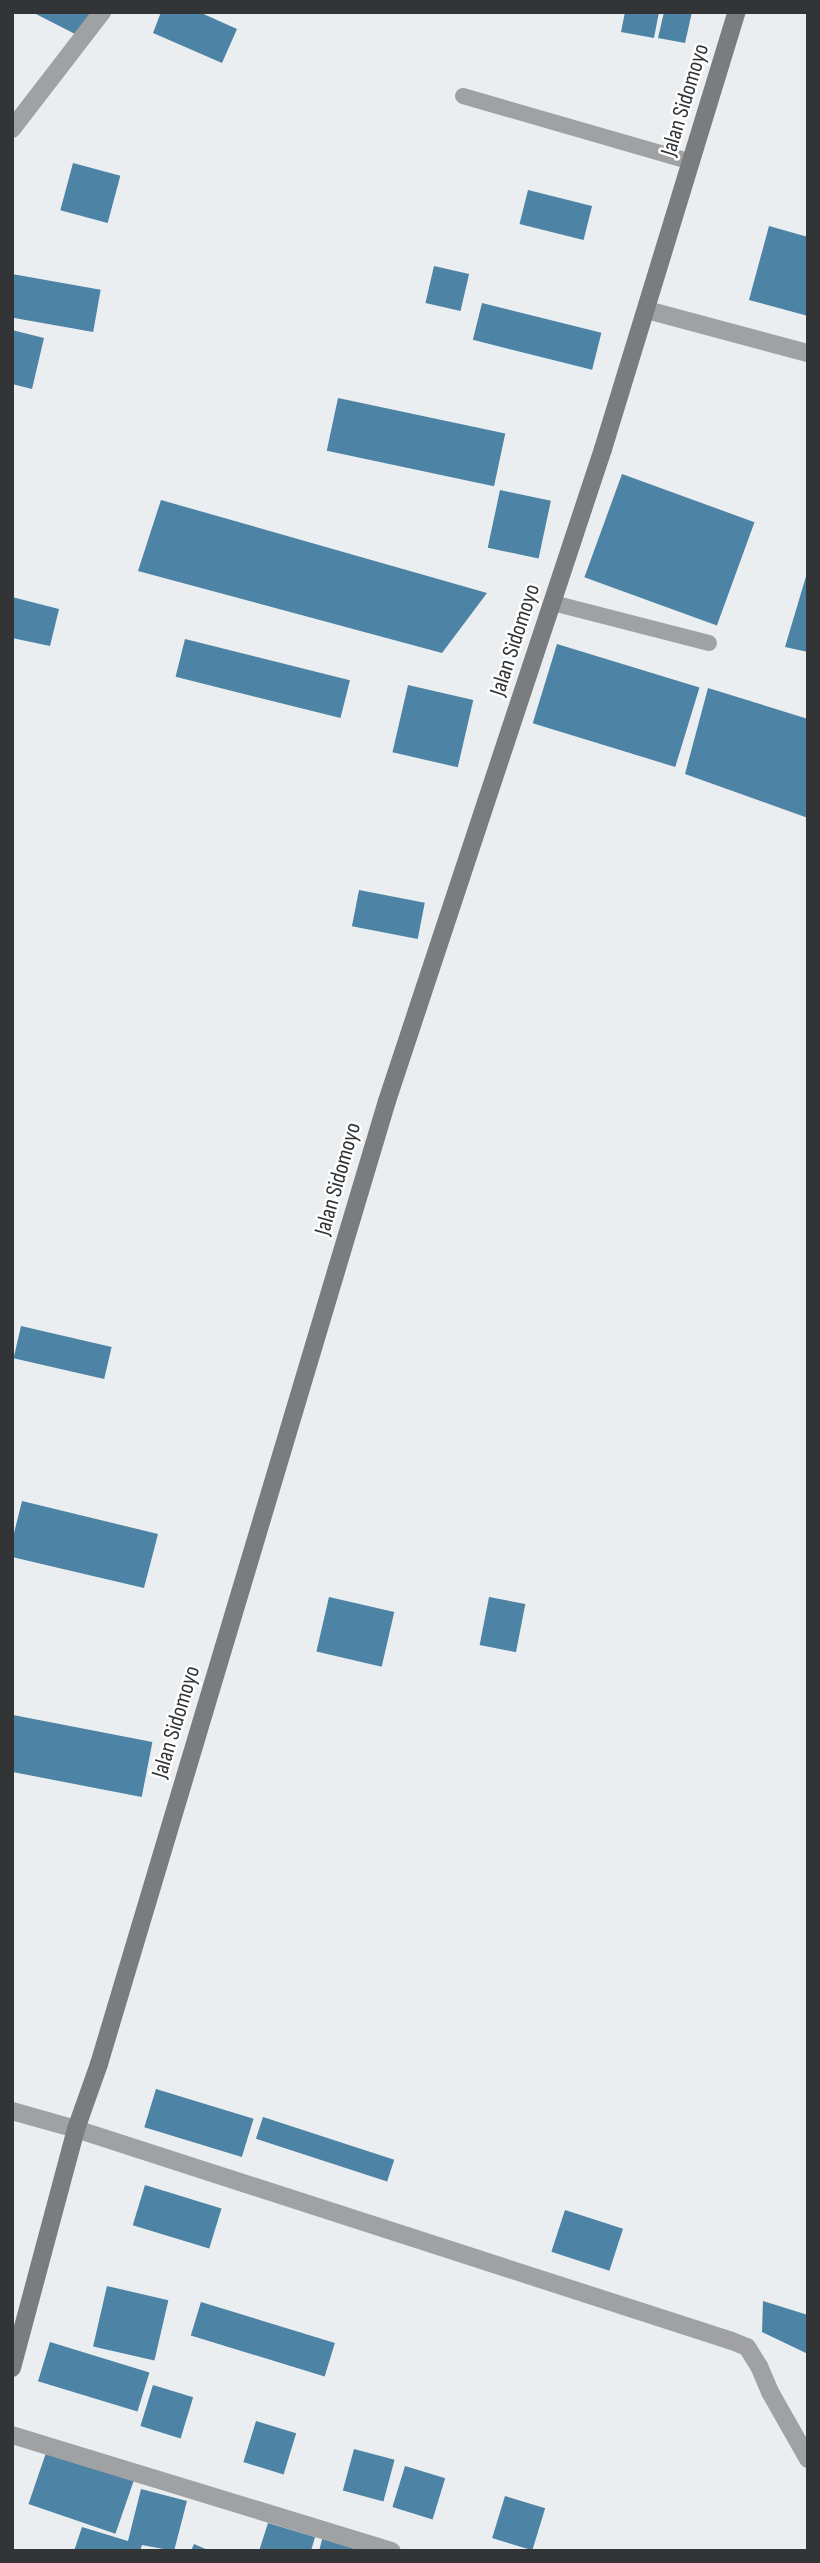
<!DOCTYPE html>
<html>
<head>
<meta charset="utf-8">
<style>
	body { margin:0 }
	#map { position:relative; width:820px; height:2563px; overflow:hidden; background:#eaeef1; font-family:"Sofia Sans Condensed",sans-serif }
	div>[style] { position:absolute }
	.building>* { inset:0; background:#4d83a4; transform-origin:0 0 }
	.service>* { height:16px; margin:-8px; padding:0 8px; transform-origin:8px; border-radius:8px; background:#a0a1a3 }
	.minor>* { height:18px; margin:-9px; padding:0 9px; transform-origin:9px; border-radius:9px; background:#a0a1a3 }
	.secondary>* { height:18px; margin:-9px; padding:0 9px; transform-origin:9px; border-radius:9px; background:#7a7d7f }
	span { translate:-50% -50%; white-space:nowrap; text-align:center; line-height:1.15; -webkit-text-stroke:5px #fff; paint-order:stroke }
	.street-label { font-size:23px; color:#333435 }
	.frame { position:absolute; inset:0; border:14px solid #333435; pointer-events:none }
</style>
</head>
<body>
<div id="map">
	<div class="building">
		<i style="clip-path:polygon(32px 12px,97px 12px,79px 36px)"></i>
		<i style="clip-path:polygon(161px 12px,199px 12px,237px 29px,222px 63px,153px 33px)"></i>
		<i style="clip-path:polygon(625px 12px,659px 12px,654px 38px,621px 32px)"></i>
		<i style="clip-path:polygon(664px 12px,692px 12px,685px 43px,658px 38px)"></i>
		<i style="left:73px;top:163px;width:49px;height:49px;rotate:15deg"></i>
		<i style="left:528px;top:190px;width:66px;height:35px;rotate:14deg"></i>
		<i style="clip-path:polygon(769px 226px,808px 237px,808px 316px,749px 300px)"></i>
		<i style="left:434px;top:266px;width:36px;height:38px;rotate:13deg"></i>
		<i style="left:12px;top:274px;width:90px;height:43px;rotate:10deg"></i>
		<i style="left:482px;top:303px;width:123px;height:38px;rotate:14deg"></i>
		<i style="clip-path:polygon(12px 330px,44px 338px,32px 389px,12px 384px)"></i>
		<i style="left:338px;top:398px;width:171px;height:54px;rotate:12deg"></i>
		<i style="left:622px;top:474px;width:141px;height:110px;rotate:20deg"></i>
		<i style="left:500px;top:490px;width:52px;height:59px;rotate:12deg"></i>
		<i style="clip-path:polygon(161px 500px,487px 593px,442px 653px,138px 571px)"></i>
		<i style="clip-path:polygon(807px 573px,808px 573px,808px 652px,785px 647px)"></i>
		<i style="clip-path:polygon(12px 597px,59px 609px,50px 646px,12px 638px)"></i>
		<i style="left:185px;top:639px;width:170px;height:39px;rotate:14deg"></i>
		<i style="left:557px;top:644px;width:149px;height:83px;rotate:17deg"></i>
		<i style="left:408px;top:685px;width:67px;height:69px;rotate:13deg"></i>
		<i style="clip-path:polygon(708px 688px,808px 719px,808px 818px,685px 774px)"></i>
		<i style="left:359px;top:890px;width:67px;height:37px;rotate:11deg"></i>
		<i style="left:21px;top:1326px;width:93px;height:33px;rotate:13deg"></i>
		<i style="clip-path:polygon(22px 1501px,158px 1534px,144px 1588px,12px 1557px,12px 1541px)"></i>
		<i style="left:329px;top:1597px;width:67px;height:56px;rotate:13deg"></i>
		<i style="left:489px;top:1597px;width:37px;height:49px;rotate:11deg"></i>
		<i style="left:13px;top:1715px;width:142px;height:56px;rotate:11deg"></i>
		<i style="left:156px;top:2089px;width:102px;height:40px;rotate:17deg"></i>
		<i style="left:263px;top:2117px;width:138px;height:23px;rotate:18deg"></i>
		<i style="left:145px;top:2185px;width:80px;height:42px;rotate:17deg"></i>
		<i style="left:565px;top:2210px;width:61px;height:44px;rotate:18deg"></i>
		<i style="left:107px;top:2286px;width:63px;height:62px;rotate:13deg"></i>
		<i style="clip-path:polygon(763px 2301px,808px 2315px,808px 2354px,762px 2332px)"></i>
		<i style="left:201px;top:2302px;width:140px;height:35px;rotate:17deg"></i>
		<i style="left:50px;top:2342px;width:104px;height:41px;rotate:17deg"></i>
		<i style="left:153px;top:2385px;width:42px;height:43px;rotate:17deg"></i>
		<i style="left:256px;top:2421px;width:42px;height:43px;rotate:17deg"></i>
		<i style="left:354px;top:2449px;width:42px;height:43px;rotate:15deg"></i>
		<i style="left:47px;top:2450px;width:92px;height:57px;rotate:19deg"></i>
		<i style="left:405px;top:2466px;width:42px;height:43px;rotate:17deg"></i>
		<i style="clip-path:polygon(141px 2489px,187px 2501px,174px 2551px,142px 2545px,140px 2551px,74px 2551px,82px 2527px,128px 2541px)"></i>
		<i style="left:505px;top:2496px;width:42px;height:44px;rotate:17deg"></i>
		<i style="clip-path:polygon(268px 2523px,315px 2537px,311px 2551px,259px 2551px)"></i>
		<i style="clip-path:polygon(323px 2536px,363px 2551px,319px 2551px)"></i>
		<i style="clip-path:polygon(194px 2544px,210px 2551px,191px 2551px)"></i>
	</div>
	<div class="service">
		<i style="left:463px;top:96px;width:238px;rotate:16.1deg"></i>
		<i style="left:553px;top:603px;width:161px;rotate:14.4deg"></i>
	</div>
	<div class="minor">
		<i style="left:12px;top:129px;width:148px;rotate:-52.4deg"></i>
		<i style="left:647px;top:310px;width:167px;rotate:15deg"></i>
		<i style="left:12px;top:2111px;width:66px;rotate:15.7deg"></i>
		<i style="left:76px;top:2129px;width:689px;rotate:17.91deg"></i>
		<i style="left:732px;top:2341px;width:16px;rotate:22deg"></i>
		<i style="left:747px;top:2347px;width:22px;rotate:58deg"></i>
		<i style="left:759px;top:2366px;width:28px;rotate:67deg"></i>
		<i style="left:770px;top:2392px;width:77px;rotate:60.4deg"></i>
		<i style="left:12px;top:2435px;width:397px;rotate:17deg"></i>
	</div>
	<div class="secondary">
		<i style="left:12px;top:2368px;width:247px;rotate:-75deg"></i>
		<i style="left:76px;top:2129px;width:69px;rotate:-70.5deg"></i>
		<i style="left:99px;top:2064px;width:1005px;rotate:-73.35deg"></i>
		<i style="left:387px;top:1101px;width:687px;rotate:-71.67deg"></i>
		<i style="left:603px;top:449px;width:457px;rotate:-73deg"></i>
	</div>
	<div class="street-label">
		<span style="left:685px;top:100px;rotate:-73deg">Jalan Sidomoyo</span>
		<span style="left:515px;top:640px;rotate:-72deg">Jalan Sidomoyo</span>
		<span style="left:338px;top:1179px;rotate:-74deg">Jalan Sidomoyo</span>
		<span style="left:176px;top:1722px;rotate:-73deg">Jalan Sidomoyo</span>
	</div>
	<div class="frame"></div>
</div>
</body>
</html>
